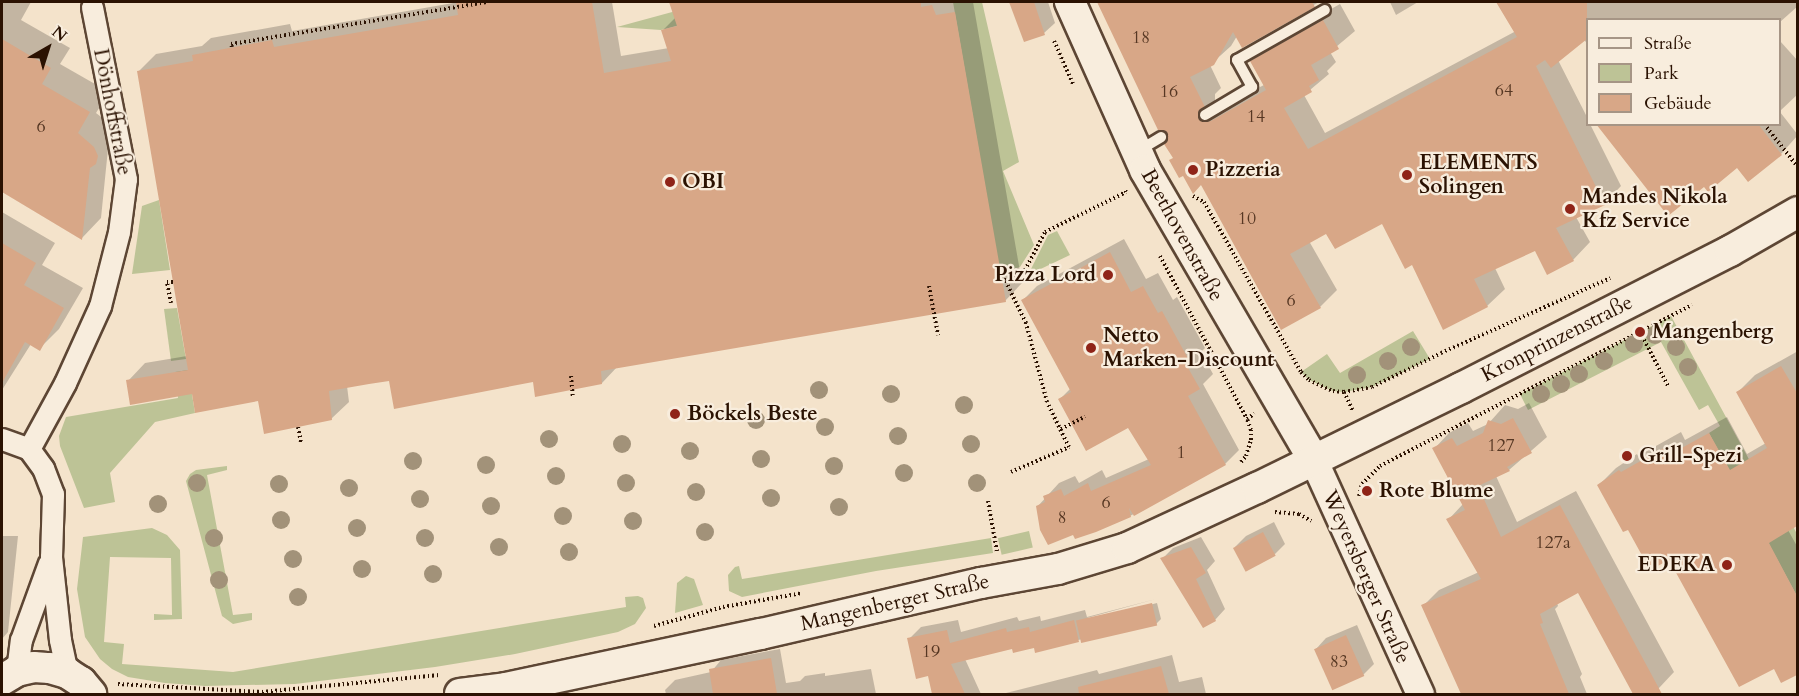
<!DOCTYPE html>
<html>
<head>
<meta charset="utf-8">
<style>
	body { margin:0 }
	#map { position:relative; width:1799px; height:696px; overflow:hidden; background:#f4e3cb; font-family:Cardo,serif }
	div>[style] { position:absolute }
	.green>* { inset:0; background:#bdc396; transform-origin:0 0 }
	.shadow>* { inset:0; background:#0003 }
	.building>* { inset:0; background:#d8a787; transform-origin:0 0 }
	.path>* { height:4px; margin-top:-2px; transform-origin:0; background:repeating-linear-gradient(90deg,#2b1202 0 1.5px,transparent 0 4.5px) }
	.roads { filter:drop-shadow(2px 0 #5d4634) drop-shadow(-2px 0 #5d4634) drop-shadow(0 2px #5d4634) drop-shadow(0 -2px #5d4634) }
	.service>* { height:10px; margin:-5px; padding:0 5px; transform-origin:5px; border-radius:5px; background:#f8eddd }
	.minor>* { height:21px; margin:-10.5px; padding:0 10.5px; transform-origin:10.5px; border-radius:10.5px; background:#f8eddd }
	.tertiary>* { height:27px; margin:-13.5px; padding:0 13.5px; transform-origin:13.5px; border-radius:13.5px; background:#f8eddd }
	.secondary>* { height:30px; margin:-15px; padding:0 15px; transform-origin:15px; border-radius:15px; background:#f8eddd }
	.trees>* { width:18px; height:18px; margin:-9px; border-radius:50%; background:#a29279 }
	.dots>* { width:16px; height:16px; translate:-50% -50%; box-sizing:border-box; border:3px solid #f8eddd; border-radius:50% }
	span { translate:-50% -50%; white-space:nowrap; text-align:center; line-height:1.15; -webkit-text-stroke:4.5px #f8eddd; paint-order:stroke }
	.number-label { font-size:18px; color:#563723 }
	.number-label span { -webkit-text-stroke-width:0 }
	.street-label { font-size:21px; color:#2b1202 }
	.poi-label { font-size:21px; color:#2b1202; font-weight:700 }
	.left { translate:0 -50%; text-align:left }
	.right { translate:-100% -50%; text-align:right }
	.frame { position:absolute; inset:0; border:3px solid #2b1202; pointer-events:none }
	.legend { position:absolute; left:1586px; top:18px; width:195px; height:108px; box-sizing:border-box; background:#f8eddd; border:2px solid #a69585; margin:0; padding:8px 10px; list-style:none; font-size:18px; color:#2b1202 }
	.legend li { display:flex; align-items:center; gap:12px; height:30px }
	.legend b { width:30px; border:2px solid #a69585 }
	.north { position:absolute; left:18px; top:18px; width:60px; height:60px; -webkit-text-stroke:4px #f8eddd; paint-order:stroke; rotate:39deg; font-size:16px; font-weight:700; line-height:24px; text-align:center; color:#2b1202 }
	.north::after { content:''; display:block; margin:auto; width:21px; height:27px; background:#2b1202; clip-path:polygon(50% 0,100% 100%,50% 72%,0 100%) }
</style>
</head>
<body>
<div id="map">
	<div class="green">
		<i style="clip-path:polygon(709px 2px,765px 2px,661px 30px,617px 27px)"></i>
		<i style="clip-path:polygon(953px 2px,982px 2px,1019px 162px,1003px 171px,1034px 245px,1020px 267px,1000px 273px)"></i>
		<i style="clip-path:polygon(159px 200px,170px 270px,132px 274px,142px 206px)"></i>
		<i style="clip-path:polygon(1057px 231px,1070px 255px,1028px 275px,1048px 235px)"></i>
		<i style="clip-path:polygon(177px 308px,186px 359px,171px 361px,164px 309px)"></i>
		<i style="clip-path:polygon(1671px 316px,1764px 487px,1771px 484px,1797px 534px,1797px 596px,1709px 433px,1720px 426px,1708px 405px,1699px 410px,1661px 342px,1528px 410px,1520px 394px)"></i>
		<i style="clip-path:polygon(1413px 331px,1430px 359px,1372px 387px,1344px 392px,1333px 391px,1309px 380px,1301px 372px,1327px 354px,1340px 373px)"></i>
		<i style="clip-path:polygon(188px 370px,195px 413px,155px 422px,110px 473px,115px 502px,84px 508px,60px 446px,59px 436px,66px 417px,178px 398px,175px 372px)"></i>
		<i style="clip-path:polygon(227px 466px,227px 470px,207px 475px,233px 615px,252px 613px,252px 620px,233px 624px,222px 616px,186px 481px,190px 474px,196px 470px)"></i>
		<i style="clip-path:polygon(152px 528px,167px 535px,180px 550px,182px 619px,154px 620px,154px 614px,172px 615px,171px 558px,110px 557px,104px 642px,124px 644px,122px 664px,233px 672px,626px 607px,625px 597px,638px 596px,643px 598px,646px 608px,635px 624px,618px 632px,515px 654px,435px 667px,295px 684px,205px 686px,165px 683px,128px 677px,112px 669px,100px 659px,85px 637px,77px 589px,83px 537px)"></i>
		<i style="left:1029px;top:531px;width:17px;height:32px;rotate:77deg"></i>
		<i style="clip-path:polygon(991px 538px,993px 553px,876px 571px,742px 597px,729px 591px,728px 575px,735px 567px,739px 566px,742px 579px)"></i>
		<i style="clip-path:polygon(686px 576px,694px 579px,703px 605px,675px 613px,677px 583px)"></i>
	</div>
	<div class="shadow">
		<i style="clip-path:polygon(2px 2px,31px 2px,21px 20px,70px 48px,60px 64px,109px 92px,96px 113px,114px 127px,116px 142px,108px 149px,101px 218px,82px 238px,2px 191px)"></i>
		<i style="clip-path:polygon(459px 2px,612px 2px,621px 56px,669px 48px,663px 30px,676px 17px,671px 2px,973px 2px,1022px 283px,1005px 301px,618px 366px,602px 383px,390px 379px,347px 386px,349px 402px,331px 419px,259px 399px,193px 392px,128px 381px,145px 363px,187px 356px,138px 72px,156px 54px,202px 46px,211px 38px,290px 24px,292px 31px)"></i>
		<i style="clip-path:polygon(1011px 2px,1048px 2px,1055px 23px,1044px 33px,1025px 40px)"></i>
		<i style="clip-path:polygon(1099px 2px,1207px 2px,1213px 14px,1236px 2px,1319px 2px,1243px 46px,1237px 36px,1231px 46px,1210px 65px,1221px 88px,1215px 94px,1215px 101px,1222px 106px,1264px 85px,1251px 62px,1269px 44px,1340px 4px,1355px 31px,1330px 52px,1336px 62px,1327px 71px,1329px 74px,1304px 95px,1325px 133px,1516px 31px,1498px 2px,1798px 2px,1798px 6px,1780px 22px,1780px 20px,1588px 20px,1588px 44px,1584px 40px,1558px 60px,1588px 119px,1588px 124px,1590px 124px,1621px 186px,1604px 204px,1576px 217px,1590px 242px,1573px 260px,1535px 249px,1495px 268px,1505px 289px,1487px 306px,1413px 263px,1382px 222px,1326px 232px,1309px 241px,1337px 290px,1320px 307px,1174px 157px,1170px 133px,1159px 129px)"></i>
		<i style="clip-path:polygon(1390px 2px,1418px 2px,1396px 15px)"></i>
		<i style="clip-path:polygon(1780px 41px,1798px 61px,1798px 94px,1780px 111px)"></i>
		<i style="clip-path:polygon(1780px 112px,1798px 135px,1781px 154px,1749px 179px,1738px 166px,1705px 185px,1598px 124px,1780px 124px)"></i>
		<i style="clip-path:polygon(2px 212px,55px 243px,42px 265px,83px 288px,59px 329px,39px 349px,31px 344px,2px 390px)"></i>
		<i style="clip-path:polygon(1124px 239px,1146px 279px,1158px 273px,1173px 300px,1177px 297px,1205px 348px,1201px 352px,1213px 374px,1203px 384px,1239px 450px,1225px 464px,1130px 516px,1038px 506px,1059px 483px,1075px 476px,1079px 483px,1102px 470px,1106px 478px,1149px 459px,1129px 426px,1060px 399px,1071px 388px,1023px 300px,1037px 286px)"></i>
		<i style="clip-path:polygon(1798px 351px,1798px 524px,1788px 530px,1798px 548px,1798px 672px,1781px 681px,1774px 667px,1670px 558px,1629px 528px,1599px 485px,1616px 468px,1637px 454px,1638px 456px,1681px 432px,1685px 440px,1727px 417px,1747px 454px,1766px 443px,1738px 392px,1755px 375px)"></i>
		<i style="clip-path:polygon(1529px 403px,1547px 437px,1509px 470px,1496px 476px,1517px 522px,1576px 491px,1674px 672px,1659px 688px,1646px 694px,1635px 694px,1579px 591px,1557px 603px,1558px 606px,1555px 609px,1582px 674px,1580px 677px,1587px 694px,1463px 694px,1423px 606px,1439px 590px,1479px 572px,1448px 520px,1463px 504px,1434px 449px,1449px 433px,1468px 423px,1473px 431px,1488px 424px,1505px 405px,1518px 409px)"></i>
		<i style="clip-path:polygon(1274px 522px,1285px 544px,1275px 554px,1235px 547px,1246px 536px)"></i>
		<i style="clip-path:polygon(2px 536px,18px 536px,8px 632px,2px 639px)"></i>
		<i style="clip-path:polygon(1201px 537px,1215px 561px,1207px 570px,1225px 609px,1215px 620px,1162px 559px,1173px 548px)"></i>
		<i style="clip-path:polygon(1156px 599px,1087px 618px,1087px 621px,1157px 603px,1161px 619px,1156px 624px,1078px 640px,1013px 648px,965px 659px,981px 694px,933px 694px,929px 675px,909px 639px,921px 627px,958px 620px,961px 632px,1017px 617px,1019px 621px,1040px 616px,1041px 621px,1085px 610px,1087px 617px)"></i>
		<i style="clip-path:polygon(1357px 625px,1374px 664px,1363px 675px,1316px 649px,1326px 638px)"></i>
		<i style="clip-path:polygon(780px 649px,786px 683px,800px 681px,805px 676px,825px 673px,825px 676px,871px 669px,876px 694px,666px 694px,665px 690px,675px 680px,711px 672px,721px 660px)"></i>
		<i style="clip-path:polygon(1172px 655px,1179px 682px,1202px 677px,1206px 694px,1002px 694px,1097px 670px,1099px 674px)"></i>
	</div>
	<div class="building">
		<i style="clip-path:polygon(456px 2px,592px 2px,604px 73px,671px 61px,661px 30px,677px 26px,669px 2px,921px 2px,921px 7px,932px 5px,936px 15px,955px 12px,1006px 302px,601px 371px,602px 384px,535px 397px,533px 382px,394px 409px,389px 381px,369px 384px,329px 391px,332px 420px,264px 434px,258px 401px,195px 413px,192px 394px,130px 405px,126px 380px,188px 370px,137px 71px,193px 61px,192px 55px,272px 40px,274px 47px,458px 15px)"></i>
		<i style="clip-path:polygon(1009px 2px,1034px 2px,1045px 35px,1024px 42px)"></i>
		<i style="clip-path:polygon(1097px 2px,1312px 2px,1315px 7px,1242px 48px,1233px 32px,1214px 65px,1190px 77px,1205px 107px,1198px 112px,1198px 118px,1205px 122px,1211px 121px,1266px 90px,1250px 61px,1323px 20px,1339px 49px,1311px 65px,1319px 80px,1309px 86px,1312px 92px,1284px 108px,1308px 149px,1517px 37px,1496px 2px,1587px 2px,1587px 39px,1551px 68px,1545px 60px,1536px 66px,1605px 205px,1556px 228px,1574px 261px,1547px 275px,1535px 251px,1474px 279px,1488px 307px,1443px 330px,1412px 265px,1405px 269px,1382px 224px,1335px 249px,1326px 234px,1290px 254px,1321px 308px,1281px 330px,1201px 185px,1193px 194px,1183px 176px,1179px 178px,1169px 160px,1173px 158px,1164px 144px,1168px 134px,1158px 130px)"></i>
		<i style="clip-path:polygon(2px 39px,51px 68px,42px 84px,90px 112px,78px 133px,94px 147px,98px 156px,96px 164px,90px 168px,82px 240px,2px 192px)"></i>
		<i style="clip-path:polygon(1596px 124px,1758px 124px,1782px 155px,1748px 182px,1737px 168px,1708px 192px,1704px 187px,1668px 216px)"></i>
		<i style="clip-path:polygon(2px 243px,36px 263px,24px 285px,64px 308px,40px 351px,25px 342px,2px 383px)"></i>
		<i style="clip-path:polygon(1110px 252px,1131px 292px,1143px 286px,1158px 313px,1162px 311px,1191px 364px,1187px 366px,1200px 389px,1188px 396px,1226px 465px,1134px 516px,1129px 508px,1131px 517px,1096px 532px,1075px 539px,1073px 535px,1048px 545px,1040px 530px,1036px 506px,1045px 502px,1043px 496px,1061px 489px,1064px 496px,1088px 483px,1091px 491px,1151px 465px,1128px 428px,1086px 451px,1058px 399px,1071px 392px,1021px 300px)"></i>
		<i style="clip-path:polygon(1781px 366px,1797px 393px,1797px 526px,1769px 543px,1797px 596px,1797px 675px,1781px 683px,1774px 669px,1739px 687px,1669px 560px,1650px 570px,1628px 530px,1623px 532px,1597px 485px,1619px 470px,1621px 472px,1664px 448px,1667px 456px,1709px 433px,1730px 470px,1767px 448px,1736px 392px)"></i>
		<i style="clip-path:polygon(1513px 418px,1532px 453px,1507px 467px,1510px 471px,1478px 486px,1501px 537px,1560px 505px,1662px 694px,1633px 694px,1578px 593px,1540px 614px,1543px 623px,1540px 624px,1569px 694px,1461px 694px,1421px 605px,1481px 579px,1446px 519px,1465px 510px,1432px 448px,1452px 438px,1457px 446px,1483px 433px,1488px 420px,1501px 424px)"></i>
		<i style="left:1263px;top:532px;width:27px;height:34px;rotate:62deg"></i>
		<i style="clip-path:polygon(1191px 547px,1206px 573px,1196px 579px,1216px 621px,1203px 628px,1160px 558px)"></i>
		<i style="left:1152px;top:603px;width:23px;height:78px;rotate:77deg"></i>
		<i style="clip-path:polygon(1074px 620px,1079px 642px,1035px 653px,1034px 648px,1013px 653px,1012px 649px,951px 664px,965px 694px,932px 694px,928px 676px,916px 679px,907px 638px,947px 630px,950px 643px,1006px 628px,1007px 632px,1029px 627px,1030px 632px)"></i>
		<i style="left:1346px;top:635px;width:45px;height:35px;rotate:66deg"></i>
		<i style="clip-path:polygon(771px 658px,777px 694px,713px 694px,709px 669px)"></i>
		<i style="clip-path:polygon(1161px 666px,1169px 694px,1079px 694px,1078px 687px)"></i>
	</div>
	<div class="path">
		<i style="left:1054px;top:41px;width:47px;rotate:66.2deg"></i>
		<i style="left:232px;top:47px;width:3px;rotate:-108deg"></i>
		<i style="left:231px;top:44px;width:259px;rotate:-9.3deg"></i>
		<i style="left:1764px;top:124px;width:55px;rotate:51.7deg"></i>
		<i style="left:1193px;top:196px;width:13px;rotate:29deg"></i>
		<i style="left:1204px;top:202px;width:196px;rotate:60.3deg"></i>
		<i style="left:1301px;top:372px;width:11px;rotate:45deg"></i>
		<i style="left:1309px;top:380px;width:26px;rotate:25deg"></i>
		<i style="left:1333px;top:391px;width:11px;rotate:5deg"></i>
		<i style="left:1344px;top:392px;width:28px;rotate:-10deg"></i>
		<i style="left:1372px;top:387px;width:77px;rotate:-26.2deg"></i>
		<i style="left:1441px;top:353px;width:185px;rotate:-23.9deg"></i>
		<i style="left:1160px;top:256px;width:185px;rotate:61.9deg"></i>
		<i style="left:1247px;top:419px;width:9px;rotate:-36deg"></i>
		<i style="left:929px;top:286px;width:50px;rotate:79.6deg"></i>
		<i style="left:171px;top:303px;width:21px;rotate:-101deg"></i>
		<i style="left:167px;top:282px;width:6px"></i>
		<i style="left:1640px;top:332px;width:61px;rotate:62.6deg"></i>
		<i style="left:571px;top:376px;width:22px;rotate:85deg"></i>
		<i style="left:1344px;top:392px;width:21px;rotate:65deg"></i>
		<i style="left:298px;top:427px;width:16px;rotate:79deg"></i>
		<i style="left:1061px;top:429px;width:27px;rotate:-27deg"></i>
		<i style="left:1241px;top:462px;width:8px;rotate:-50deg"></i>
		<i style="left:1246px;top:456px;width:17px;rotate:-73deg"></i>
		<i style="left:1251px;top:440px;width:10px;rotate:-90deg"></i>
		<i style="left:1251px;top:430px;width:12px;rotate:-110deg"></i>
		<i style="left:1011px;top:472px;width:63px;rotate:-23.3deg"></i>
		<i style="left:1069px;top:447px;width:50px;rotate:-116.1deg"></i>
		<i style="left:1047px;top:402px;width:82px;rotate:-104.9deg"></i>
		<i style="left:1026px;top:323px;width:48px;rotate:-116deg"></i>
		<i style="left:1005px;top:280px;width:22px;rotate:-27deg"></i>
		<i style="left:1025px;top:270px;width:43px;rotate:-62.2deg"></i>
		<i style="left:1045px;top:232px;width:90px;rotate:-26.3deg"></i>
		<i style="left:1126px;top:192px;width:2px;rotate:-117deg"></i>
		<i style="left:1359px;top:496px;width:12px;rotate:-76deg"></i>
		<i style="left:1362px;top:484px;width:25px;rotate:-45deg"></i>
		<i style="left:1380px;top:466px;width:351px;rotate:-27.3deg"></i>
		<i style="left:988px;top:501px;width:52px;rotate:80deg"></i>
		<i style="left:1275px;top:512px;width:24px;rotate:5deg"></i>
		<i style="left:1299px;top:514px;width:14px;rotate:30deg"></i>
		<i style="left:654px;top:626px;width:72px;rotate:-15.4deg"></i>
		<i style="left:723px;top:607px;width:80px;rotate:-10deg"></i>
		<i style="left:118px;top:684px;width:144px;rotate:3.2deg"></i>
		<i style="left:262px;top:692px;width:178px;rotate:-5.5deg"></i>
	</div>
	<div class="roads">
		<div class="service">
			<i style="left:1205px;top:115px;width:55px;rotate:-30.8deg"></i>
			<i style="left:1252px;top:87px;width:31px;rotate:-119deg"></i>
			<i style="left:1237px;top:60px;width:101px;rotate:-29.6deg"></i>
			<i style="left:1138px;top:151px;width:27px;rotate:-31deg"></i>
		</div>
		<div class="minor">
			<i style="left:2px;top:439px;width:29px;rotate:20deg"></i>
			<i style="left:29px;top:449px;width:24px;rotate:54deg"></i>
			<i style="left:43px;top:468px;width:28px;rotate:69deg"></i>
			<i style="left:53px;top:494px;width:63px;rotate:91.8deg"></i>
			<i style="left:51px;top:557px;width:83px;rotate:83.8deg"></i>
			<i style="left:60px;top:640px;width:34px;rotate:78deg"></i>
			<i style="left:29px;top:449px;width:75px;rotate:-61.4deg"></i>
			<i style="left:65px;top:383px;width:85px;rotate:-65.6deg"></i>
			<i style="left:100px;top:306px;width:76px;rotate:-75.6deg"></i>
			<i style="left:119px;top:232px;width:53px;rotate:-82.5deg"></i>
			<i style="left:126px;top:179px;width:175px;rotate:-101.2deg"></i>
			<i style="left:17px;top:671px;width:31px;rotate:-83deg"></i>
			<i style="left:21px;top:640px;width:82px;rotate:-70deg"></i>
		</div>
		<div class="tertiary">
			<i style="left:1313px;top:459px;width:258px;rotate:65.5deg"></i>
		</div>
		<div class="secondary">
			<i style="left:1070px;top:2px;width:184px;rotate:65.9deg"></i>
			<i style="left:1145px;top:170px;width:334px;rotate:59.8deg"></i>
			<i style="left:2px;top:680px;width:17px;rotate:-31deg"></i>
			<i style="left:17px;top:671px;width:17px;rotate:-13deg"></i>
			<i style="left:34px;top:667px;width:16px;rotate:4deg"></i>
			<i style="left:50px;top:668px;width:18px;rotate:16deg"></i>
			<i style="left:67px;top:673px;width:17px;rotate:33deg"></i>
			<i style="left:81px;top:682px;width:16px;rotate:50deg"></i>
			<i style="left:460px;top:694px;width:46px;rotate:-7.4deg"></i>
			<i style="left:506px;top:688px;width:261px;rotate:-12deg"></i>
			<i style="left:761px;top:634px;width:226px;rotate:-13.1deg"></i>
			<i style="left:981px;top:583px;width:78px;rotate:-10.3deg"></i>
			<i style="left:1058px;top:569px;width:72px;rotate:-16.9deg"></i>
			<i style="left:1127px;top:548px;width:143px;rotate:-24.8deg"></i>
			<i style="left:1257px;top:488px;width:227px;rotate:-26.1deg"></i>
			<i style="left:1461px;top:388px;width:302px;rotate:-27deg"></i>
			<i style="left:1730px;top:251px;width:78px;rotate:-29.8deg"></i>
		</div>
	</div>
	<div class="trees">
		<i style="left:1655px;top:335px"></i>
		<i style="left:1634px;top:344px"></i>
		<i style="left:1411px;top:347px"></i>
		<i style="left:1676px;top:347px"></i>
		<i style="left:1388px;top:361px"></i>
		<i style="left:1604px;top:361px"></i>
		<i style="left:1688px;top:367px"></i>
		<i style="left:1579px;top:374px"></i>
		<i style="left:1357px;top:375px"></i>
		<i style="left:1561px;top:384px"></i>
		<i style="left:819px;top:390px"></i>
		<i style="left:891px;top:394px"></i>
		<i style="left:1541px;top:394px"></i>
		<i style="left:964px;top:405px"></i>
		<i style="left:756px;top:420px"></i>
		<i style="left:825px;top:427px"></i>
		<i style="left:898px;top:436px"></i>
		<i style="left:549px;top:439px"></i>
		<i style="left:622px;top:444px"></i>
		<i style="left:971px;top:444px"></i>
		<i style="left:690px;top:451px"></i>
		<i style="left:761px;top:459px"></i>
		<i style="left:413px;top:461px"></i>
		<i style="left:486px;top:465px"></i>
		<i style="left:834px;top:466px"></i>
		<i style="left:904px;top:473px"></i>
		<i style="left:556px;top:476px"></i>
		<i style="left:197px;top:483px"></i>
		<i style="left:626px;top:483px"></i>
		<i style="left:977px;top:483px"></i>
		<i style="left:279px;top:484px"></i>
		<i style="left:349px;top:488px"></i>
		<i style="left:696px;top:492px"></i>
		<i style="left:771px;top:498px"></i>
		<i style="left:420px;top:499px"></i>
		<i style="left:158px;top:504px"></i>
		<i style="left:491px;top:506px"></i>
		<i style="left:839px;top:507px"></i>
		<i style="left:563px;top:516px"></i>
		<i style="left:281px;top:520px"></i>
		<i style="left:633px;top:521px"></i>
		<i style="left:357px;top:528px"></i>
		<i style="left:705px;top:532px"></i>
		<i style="left:214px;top:538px"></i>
		<i style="left:425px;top:538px"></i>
		<i style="left:499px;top:547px"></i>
		<i style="left:569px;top:552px"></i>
		<i style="left:293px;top:559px"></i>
		<i style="left:362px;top:569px"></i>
		<i style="left:433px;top:574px"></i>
		<i style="left:219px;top:580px"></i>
		<i style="left:298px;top:597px"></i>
	</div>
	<div class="dots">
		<i style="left:1193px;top:170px;background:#8f2418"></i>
		<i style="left:1407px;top:175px;background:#8f2418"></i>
		<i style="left:670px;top:182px;background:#8f2418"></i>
		<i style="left:1570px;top:209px;background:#8f2418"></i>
		<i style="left:1108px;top:275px;background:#8f2418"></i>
		<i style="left:1640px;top:332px;background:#8f2418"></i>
		<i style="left:1091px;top:348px;background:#8f2418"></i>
		<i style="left:675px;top:414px;background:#8f2418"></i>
		<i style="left:1627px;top:456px;background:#8f2418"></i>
		<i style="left:1367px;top:491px;background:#8f2418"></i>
		<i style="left:1727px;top:565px;background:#8f2418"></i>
	</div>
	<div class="number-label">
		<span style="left:1141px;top:38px">18</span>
		<span style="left:1504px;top:91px">64</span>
		<span style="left:1169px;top:92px">16</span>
		<span style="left:1256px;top:117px">14</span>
		<span style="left:41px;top:127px">6</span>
		<span style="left:1247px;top:219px">10</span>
		<span style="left:1291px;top:301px">6</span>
		<span style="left:1501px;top:446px">127</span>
		<span style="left:1181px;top:453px">1</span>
		<span style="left:1106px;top:503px">6</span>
		<span style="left:1062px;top:518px">8</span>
		<span style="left:1553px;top:543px">127a</span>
		<span style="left:931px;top:652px">19</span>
		<span style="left:1339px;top:662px">83</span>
	</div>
	<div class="street-label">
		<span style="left:112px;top:112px;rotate:79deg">Dönhoffstraße</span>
		<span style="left:1182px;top:235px;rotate:61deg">Beethovenstraße</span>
		<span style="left:1557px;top:339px;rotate:-27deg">Kronprinzenstraße</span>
		<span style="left:1366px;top:577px;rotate:66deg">Weyersberger Straße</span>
		<span style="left:895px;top:603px;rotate:-13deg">Mangenberger Straße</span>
	</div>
	<div class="poi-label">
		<span class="left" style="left:1419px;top:175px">ELEMENTS<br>Solingen</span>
		<span class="left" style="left:1205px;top:170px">Pizzeria</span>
		<span class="left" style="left:682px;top:182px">OBI</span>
		<span class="left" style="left:1582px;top:209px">Mandes Nikola<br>Kfz Service</span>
		<span class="right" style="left:1096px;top:275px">Pizza Lord</span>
		<span class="left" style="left:1652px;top:332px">Mangenberg</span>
		<span class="left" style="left:1103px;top:348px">Netto<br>Marken-Discount</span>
		<span class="left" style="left:687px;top:414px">Böckels Beste</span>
		<span class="left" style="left:1639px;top:456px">Grill-Spezi</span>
		<span class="left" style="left:1379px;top:491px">Rote Blume</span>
		<span class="right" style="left:1715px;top:565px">EDEKA</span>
	</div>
	<div class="frame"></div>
	<ul class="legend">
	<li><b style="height:8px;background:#f8eddd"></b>Straße</li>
	<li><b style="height:16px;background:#bdc396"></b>Park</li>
	<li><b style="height:16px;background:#d8a787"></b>Gebäude</li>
	</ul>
	<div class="north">N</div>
</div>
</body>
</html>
